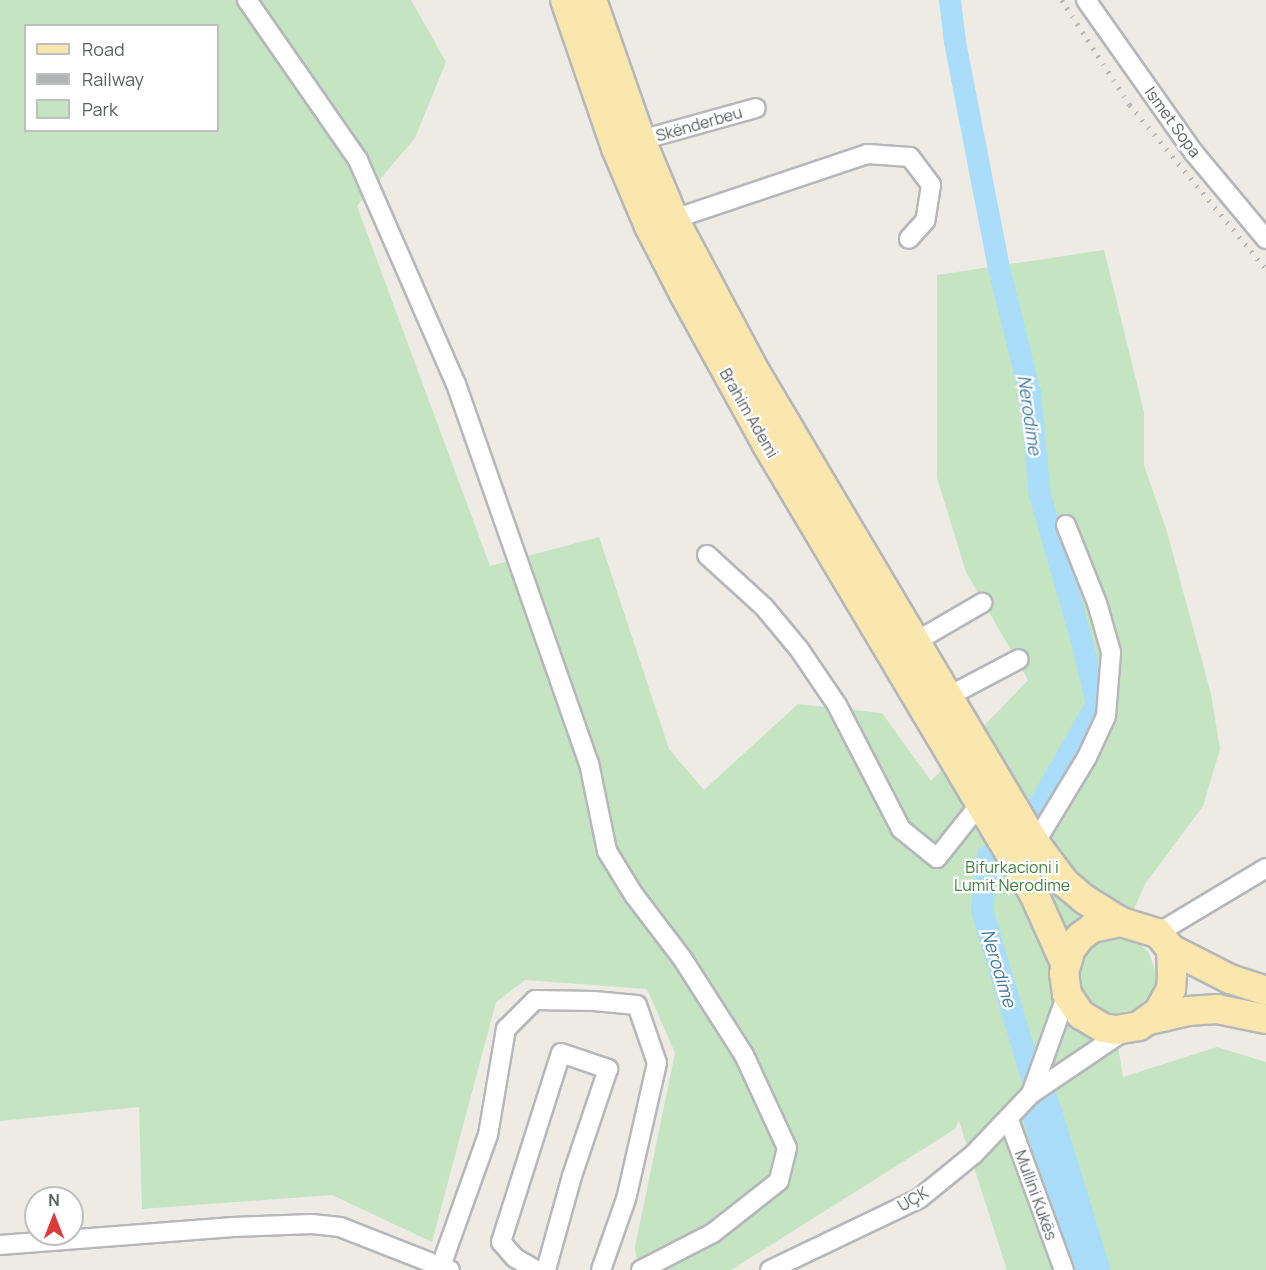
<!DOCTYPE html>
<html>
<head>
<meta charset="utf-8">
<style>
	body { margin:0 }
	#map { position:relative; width:1266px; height:1270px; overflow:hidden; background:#eeebe4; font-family:Manrope,sans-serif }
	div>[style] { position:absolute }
	.green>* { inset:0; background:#c5e4c2 }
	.canal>* { height:22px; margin:-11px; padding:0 11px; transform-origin:11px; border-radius:11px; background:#a9ddf9 }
	.river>* { height:40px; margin:-20px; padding:0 20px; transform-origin:20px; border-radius:20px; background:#a9ddf9 }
	.roads { filter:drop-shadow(2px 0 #b5b7ba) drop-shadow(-2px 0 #b5b7ba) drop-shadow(0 2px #b5b7ba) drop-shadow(0 -2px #b5b7ba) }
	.minor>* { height:18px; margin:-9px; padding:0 9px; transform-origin:9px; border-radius:9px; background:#fff }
	.primary>* { height:28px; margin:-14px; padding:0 14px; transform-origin:14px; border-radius:14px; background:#f9e7ad }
	.rail>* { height:4.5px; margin-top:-2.25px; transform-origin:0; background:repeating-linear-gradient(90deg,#b2b3b4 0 1.5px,transparent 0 9.5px) }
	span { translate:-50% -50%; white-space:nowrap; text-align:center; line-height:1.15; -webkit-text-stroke:4.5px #fff; paint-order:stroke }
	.street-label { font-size:16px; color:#5c6064 }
	.park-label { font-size:16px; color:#3e843b }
	.water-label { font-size:18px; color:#447aa2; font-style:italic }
	.legend { position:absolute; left:24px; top:24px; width:195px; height:108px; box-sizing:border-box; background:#fff; border:2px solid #bebfc1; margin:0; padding:8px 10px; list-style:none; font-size:18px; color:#5c6064 }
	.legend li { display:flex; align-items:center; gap:12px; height:30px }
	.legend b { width:30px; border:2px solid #bebfc1 }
	.north { position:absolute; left:24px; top:1186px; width:60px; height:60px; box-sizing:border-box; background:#fff; border:2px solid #bebfc1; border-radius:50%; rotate:0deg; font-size:16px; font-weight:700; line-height:24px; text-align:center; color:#5c6064 }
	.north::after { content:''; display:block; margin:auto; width:21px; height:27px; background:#dd3a3c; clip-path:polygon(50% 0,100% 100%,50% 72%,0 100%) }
</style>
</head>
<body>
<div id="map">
	<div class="green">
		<i style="clip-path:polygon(evenodd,0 0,411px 0,446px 62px,415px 138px,357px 206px,490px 566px,599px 537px,669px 749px,704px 790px,798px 704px,882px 713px,931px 781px,1028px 680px,966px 572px,937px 478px,937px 275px,1104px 250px,1144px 412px,1144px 465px,1167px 532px,1211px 694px,1220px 749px,1203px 806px,1145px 884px,1121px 938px,1140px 944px,1149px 953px,1157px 976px,1154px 989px,1137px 1009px,1113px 1014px,1123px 1077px,1217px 1047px,1266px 1062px,1266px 1270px,1007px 1270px,959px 1121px,955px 1129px,731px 1270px,638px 1270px,635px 1247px,675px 1053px,647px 989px,525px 980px,496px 1002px,432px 1242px,332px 1195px,142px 1209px,139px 1107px,0 1121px,0 0,26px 26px,218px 26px,218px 130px,26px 130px,26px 26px)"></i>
	</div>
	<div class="canal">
		<i style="left:950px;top:0;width:42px;rotate:83.2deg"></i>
		<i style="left:955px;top:42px;width:230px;rotate:79deg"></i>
		<i style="left:999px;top:268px;width:129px;rotate:76.1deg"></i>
		<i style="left:1030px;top:393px;width:102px;rotate:84.4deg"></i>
		<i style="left:1040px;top:495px;width:149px;rotate:74deg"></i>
		<i style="left:1081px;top:638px;width:68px;rotate:76.4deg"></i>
		<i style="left:1097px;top:704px;width:127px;rotate:119.8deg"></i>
		<i style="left:988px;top:856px;width:54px;rotate:96.3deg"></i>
		<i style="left:982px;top:910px;width:175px;rotate:73.4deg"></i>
	</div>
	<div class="river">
		<i style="left:1039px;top:1103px;width:175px;rotate:73deg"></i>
	</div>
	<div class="roads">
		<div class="minor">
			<i style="left:247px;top:0;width:195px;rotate:55.2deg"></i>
			<i style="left:358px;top:160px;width:244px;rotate:66.4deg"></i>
			<i style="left:456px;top:384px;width:402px;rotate:70.7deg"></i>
			<i style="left:589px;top:763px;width:90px;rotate:78.4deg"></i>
			<i style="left:607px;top:851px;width:52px;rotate:58.5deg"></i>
			<i style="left:634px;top:895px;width:79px;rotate:52.7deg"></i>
			<i style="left:682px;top:958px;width:115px;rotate:57.4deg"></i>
			<i style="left:744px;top:1055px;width:102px;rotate:65.2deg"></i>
			<i style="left:787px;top:1148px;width:34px;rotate:104deg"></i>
			<i style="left:779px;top:1181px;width:84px;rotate:141.8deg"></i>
			<i style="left:713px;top:1233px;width:81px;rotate:152.8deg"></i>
			<i style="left:1086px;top:0;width:187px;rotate:54.8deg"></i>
			<i style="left:1194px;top:153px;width:112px;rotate:50.1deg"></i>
			<i style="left:641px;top:140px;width:119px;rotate:-15.5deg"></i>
			<i style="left:674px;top:219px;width:204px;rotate:-18.6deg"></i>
			<i style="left:867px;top:154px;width:43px;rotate:4deg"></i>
			<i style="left:910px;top:157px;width:35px;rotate:53deg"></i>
			<i style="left:931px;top:185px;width:36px;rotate:99deg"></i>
			<i style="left:925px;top:221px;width:24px;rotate:132deg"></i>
			<i style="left:707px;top:555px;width:77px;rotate:42.4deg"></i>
			<i style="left:764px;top:607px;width:55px;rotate:50.2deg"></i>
			<i style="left:799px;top:649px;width:68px;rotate:55.8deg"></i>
			<i style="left:837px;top:705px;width:140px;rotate:62.7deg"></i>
			<i style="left:901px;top:829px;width:46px;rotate:38.9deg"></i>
			<i style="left:937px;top:858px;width:69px;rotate:-51.5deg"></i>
			<i style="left:915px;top:642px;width:78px;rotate:-30.2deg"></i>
			<i style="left:947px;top:697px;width:81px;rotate:-27.8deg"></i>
			<i style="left:1035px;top:843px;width:100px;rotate:-58.8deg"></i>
			<i style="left:1087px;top:757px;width:45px;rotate:-65.1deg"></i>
			<i style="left:1106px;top:716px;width:64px;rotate:-85.5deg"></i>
			<i style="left:1111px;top:652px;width:51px;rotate:-105.9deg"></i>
			<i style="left:1097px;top:603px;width:84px;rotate:-111.7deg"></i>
			<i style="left:1158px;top:933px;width:126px;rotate:-31deg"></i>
			<i style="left:1031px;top:1094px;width:106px;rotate:-70.2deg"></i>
			<i style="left:1009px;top:1120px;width:160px;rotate:69.9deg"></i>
			<i style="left:0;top:1245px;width:234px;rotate:-4.4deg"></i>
			<i style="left:233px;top:1227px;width:79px;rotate:-2.2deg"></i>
			<i style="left:312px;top:1224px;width:28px;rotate:6deg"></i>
			<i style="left:340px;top:1227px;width:118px;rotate:21.4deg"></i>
			<i style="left:441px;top:1266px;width:139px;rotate:-70.3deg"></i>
			<i style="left:488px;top:1135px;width:108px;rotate:-80.4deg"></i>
			<i style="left:506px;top:1029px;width:41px;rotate:-45deg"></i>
			<i style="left:535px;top:1000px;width:59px;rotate:1deg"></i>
			<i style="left:594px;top:1001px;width:43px;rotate:5.3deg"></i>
			<i style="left:637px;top:1005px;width:61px;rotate:71deg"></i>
			<i style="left:657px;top:1063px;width:139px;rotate:102.8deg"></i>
			<i style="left:626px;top:1199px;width:75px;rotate:109.4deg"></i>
			<i style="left:536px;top:1270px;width:24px;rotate:-150deg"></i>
			<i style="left:515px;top:1258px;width:21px;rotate:-131deg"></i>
			<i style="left:501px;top:1242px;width:198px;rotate:-72.4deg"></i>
			<i style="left:561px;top:1053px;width:50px;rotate:18.8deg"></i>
			<i style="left:608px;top:1069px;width:113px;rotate:108.6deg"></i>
			<i style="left:572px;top:1176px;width:98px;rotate:105.5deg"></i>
			<i style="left:770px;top:1270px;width:166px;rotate:-25.6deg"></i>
			<i style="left:920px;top:1198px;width:70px;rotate:-39.2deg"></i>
			<i style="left:974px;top:1154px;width:83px;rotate:-46.5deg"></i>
			<i style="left:1031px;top:1094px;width:115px;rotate:-34deg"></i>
		</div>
		<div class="primary">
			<i style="left:565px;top:0;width:157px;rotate:71deg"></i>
			<i style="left:616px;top:148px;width:85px;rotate:67.1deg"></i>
			<i style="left:649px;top:226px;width:76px;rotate:62.8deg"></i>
			<i style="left:684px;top:294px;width:172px;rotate:61.2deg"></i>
			<i style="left:767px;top:445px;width:522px;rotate:59.26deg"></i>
			<i style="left:1034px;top:894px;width:76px;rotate:65.8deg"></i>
			<i style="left:592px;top:0;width:148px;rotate:70.7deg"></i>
			<i style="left:641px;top:140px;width:86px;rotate:67.3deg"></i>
			<i style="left:674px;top:219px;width:174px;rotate:62deg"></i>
			<i style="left:756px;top:373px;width:547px;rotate:59.31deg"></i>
			<i style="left:1035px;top:843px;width:50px;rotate:53.1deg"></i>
			<i style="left:1065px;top:883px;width:25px;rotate:40deg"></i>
			<i style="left:1084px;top:899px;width:44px;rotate:31.9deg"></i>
			<i style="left:1121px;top:922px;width:39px;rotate:17deg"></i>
			<i style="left:1158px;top:933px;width:21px;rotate:51deg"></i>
			<i style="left:1171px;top:949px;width:27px;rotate:88deg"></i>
			<i style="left:1172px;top:976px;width:13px;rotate:94deg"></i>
			<i style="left:1171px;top:989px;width:26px;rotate:119deg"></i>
			<i style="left:1158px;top:1012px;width:24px;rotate:144deg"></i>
			<i style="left:1139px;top:1026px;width:23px;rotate:170deg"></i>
			<i style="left:1116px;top:1030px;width:13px;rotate:-171deg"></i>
			<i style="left:1103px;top:1028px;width:26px;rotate:-149deg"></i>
			<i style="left:1081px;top:1015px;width:25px;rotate:-124deg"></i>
			<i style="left:1067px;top:994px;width:21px;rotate:-98deg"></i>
			<i style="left:1064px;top:973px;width:25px;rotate:-74deg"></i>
			<i style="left:1071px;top:949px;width:15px;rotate:-53deg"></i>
			<i style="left:1080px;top:937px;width:15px;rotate:-37deg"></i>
			<i style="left:1092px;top:928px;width:30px;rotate:-12deg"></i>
			<i style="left:1171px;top:949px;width:66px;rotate:27deg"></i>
			<i style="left:1230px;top:979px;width:38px;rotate:18deg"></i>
			<i style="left:1149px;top:1020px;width:40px;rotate:-13deg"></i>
			<i style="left:1188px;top:1011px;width:29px;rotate:-4deg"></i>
			<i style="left:1217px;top:1009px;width:50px;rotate:11.5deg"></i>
		</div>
	</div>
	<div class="rail">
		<i style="left:1062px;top:0;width:125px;rotate:57.1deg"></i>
		<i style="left:1130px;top:105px;width:213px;rotate:50.3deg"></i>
	</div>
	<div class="street-label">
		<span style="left:1173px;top:122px;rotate:54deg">Ismet Sopa</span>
		<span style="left:699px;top:124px;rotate:-16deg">Skënderbeu</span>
		<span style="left:749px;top:413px;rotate:60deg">Brahim Ademi</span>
		<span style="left:1036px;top:1195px;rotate:70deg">Mullini Kukës</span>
		<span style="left:913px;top:1199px;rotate:-30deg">UÇK</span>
	</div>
	<div class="park-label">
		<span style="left:1012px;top:876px">Bifurkacioni i<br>Lumit Nerodime</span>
	</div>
	<div class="water-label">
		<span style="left:1030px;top:415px;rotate:82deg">Nerodime</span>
		<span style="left:999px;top:968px;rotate:73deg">Nerodime</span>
	</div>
	<ul class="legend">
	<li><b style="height:8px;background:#f9e7ad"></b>Road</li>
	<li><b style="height:8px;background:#b2b3b4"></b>Railway</li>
	<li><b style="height:16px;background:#c5e4c2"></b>Park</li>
	</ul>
	<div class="north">N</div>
</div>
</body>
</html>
